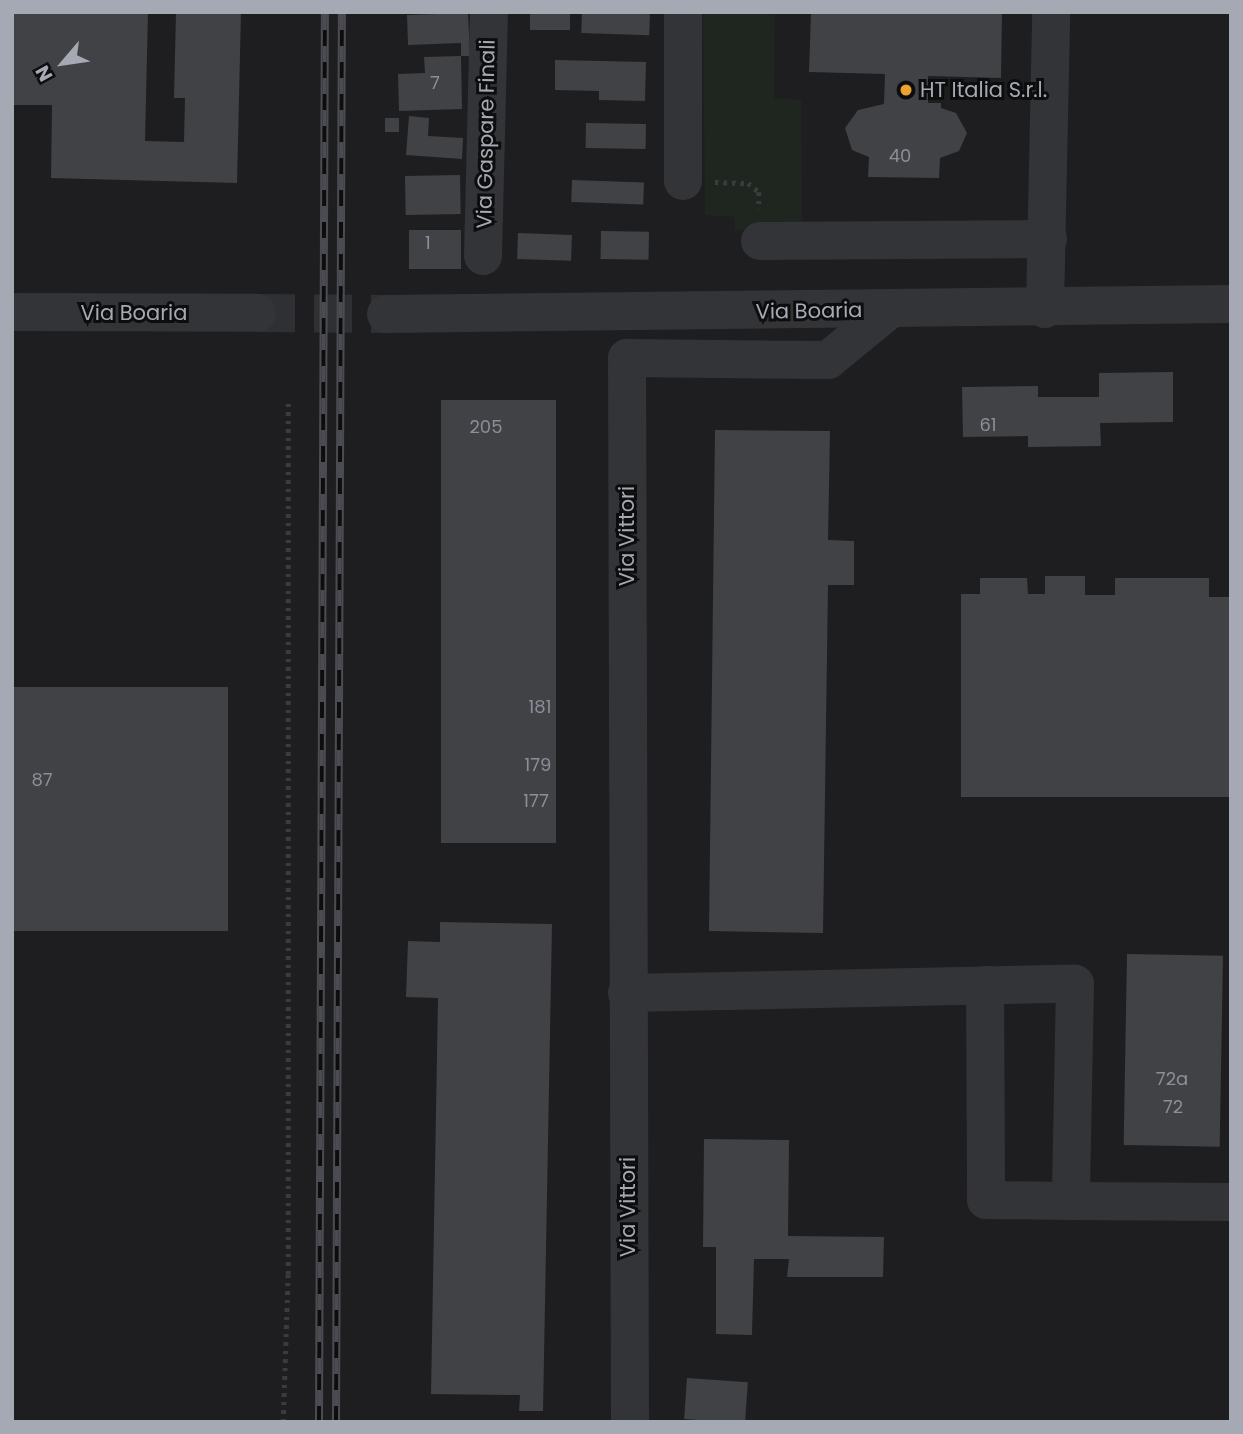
<!DOCTYPE html>
<html>
<head>
<meta charset="utf-8">
<style>
	body { margin:0 }
	#map { position:relative; width:1243px; height:1434px; overflow:hidden; background:#121213; font-family:Poppins,sans-serif }
	div>[style] { position:absolute }
	.built>* { inset:0; background:#1e1e20; transform-origin:0 0 }
	.green>* { inset:0; background:#1e261f }
	.building>* { inset:0; background:#414246; transform-origin:0 0 }
	.minor-tunnel>* { height:38px; margin-top:-19px; transform-origin:0; background:repeating-linear-gradient(90deg,#2f3033 0 38px,transparent 0 57px) }
	.path>* { height:4.5px; margin-top:-2.25px; transform-origin:0; background:repeating-linear-gradient(90deg,#393b3f 0 3.5px,transparent 0 8.5px) }
	.minor>* { height:38px; margin:-19px; padding:0 19px; transform-origin:19px; border-radius:19px; background:#333438 }
	.rail>* { height:8px; margin-top:-4px; transform-origin:0; background:repeating-linear-gradient(90deg,#0d0d0e 0 16px,#4a4c51 0 32px); box-sizing:border-box; border-block:2px solid #4a4c51 }
	.dots>* { width:19px; height:19px; translate:-50% -50%; box-sizing:border-box; border:4px solid #0d0d0e; border-radius:50% }
	span { translate:-50% -50%; white-space:nowrap; text-align:center; line-height:1.15; -webkit-text-stroke:6px #0d0d0e; paint-order:stroke }
	.number-label { font-size:18px; color:#8b8f98 }
	.number-label span { -webkit-text-stroke-width:0 }
	.poi-label { font-size:21px; color:#a4a9b3 }
	.left { translate:0 -50%; text-align:left }
	.street-label { font-size:21px; color:#a4a9b3 }
	.frame { position:absolute; inset:0; border:14px solid #a4a9b3; pointer-events:none }
	.north { position:absolute; left:28px; top:28px; width:70px; height:70px; -webkit-text-stroke:5px #0d0d0e; paint-order:stroke; rotate:241deg; font-size:19px; font-weight:700; line-height:28px; text-align:center; color:#a4a9b3 }
	.north::after { content:''; display:block; margin:auto; width:24px; height:32px; background:#a4a9b3; clip-path:polygon(50% 0,100% 100%,50% 72%,0 100%) }
</style>
</head>
<body>
<div id="map">
	<div class="built">
		<i style="left:12px;top:12px;width:1219px;height:1410px"></i>
	</div>
	<div class="green">
		<i style="clip-path:polygon(703px 12px,775px 12px,774px 98px,801px 100px,802px 232px,735px 230px,734px 217px,705px 215px)"></i>
	</div>
	<div class="building">
		<i style="clip-path:polygon(12px 12px,148px 12px,145px 141px,184px 142px,185px 98px,174px 98px,176px 12px,241px 12px,237px 183px,51px 178px,52px 105px,12px 105px)"></i>
		<i style="left:530px;top:12px;width:40px;height:18px"></i>
		<i style="left:582px;top:12px;width:68px;height:21px;rotate:2deg"></i>
		<i style="clip-path:polygon(811px 12px,1002px 12px,1001px 78px,928px 76px,928px 103px,941px 103px,941px 108px,956px 113px,967px 133px,959px 151px,940px 158px,939px 178px,868px 177px,869px 157px,852px 150px,845px 128px,858px 110px,884px 104px,885px 74px,809px 72px)"></i>
		<i style="clip-path:polygon(468px 13px,470px 56px,461px 56px,461px 43px,408px 45px,407px 15px)"></i>
		<i style="clip-path:polygon(461px 56px,462px 109px,399px 111px,398px 74px,425px 73px,424px 57px)"></i>
		<i style="clip-path:polygon(555px 60px,646px 62px,645px 101px,599px 100px,599px 91px,555px 90px)"></i>
		<i style="clip-path:polygon(409px 116px,429px 118px,428px 136px,463px 138px,462px 159px,406px 155px)"></i>
		<i style="left:385px;top:118px;width:14px;height:14px"></i>
		<i style="left:586px;top:123px;width:60px;height:25px;rotate:1deg"></i>
		<i style="left:460px;top:175px;width:39px;height:55px;rotate:89deg"></i>
		<i style="left:572px;top:180px;width:72px;height:22px;rotate:2deg"></i>
		<i style="left:409px;top:230px;width:52px;height:39px"></i>
		<i style="left:601px;top:231px;width:48px;height:28px;rotate:1deg"></i>
		<i style="left:518px;top:233px;width:54px;height:26px;rotate:2deg"></i>
		<i style="clip-path:polygon(1173px 372px,1173px 422px,1100px 423px,1101px 446px,1028px 447px,1028px 436px,963px 437px,962px 387px,1038px 386px,1038px 397px,1099px 397px,1099px 373px)"></i>
		<i style="left:441px;top:400px;width:115px;height:443px"></i>
		<i style="clip-path:polygon(715px 430px,830px 431px,828px 540px,854px 541px,854px 585px,828px 585px,823px 933px,709px 931px)"></i>
		<i style="clip-path:polygon(1045px 576px,1085px 576px,1085px 595px,1115px 595px,1115px 578px,1209px 578px,1209px 597px,1231px 597px,1231px 797px,961px 797px,961px 594px,980px 594px,980px 578px,1027px 578px,1028px 594px,1045px 594px)"></i>
		<i style="left:12px;top:687px;width:216px;height:244px"></i>
		<i style="clip-path:polygon(440px 922px,552px 924px,543px 1411px,519px 1411px,520px 1395px,431px 1394px,438px 998px,406px 997px,408px 941px,440px 942px)"></i>
		<i style="left:1127px;top:954px;width:96px;height:191px;rotate:1deg"></i>
		<i style="clip-path:polygon(704px 1139px,789px 1140px,788px 1236px,884px 1237px,883px 1277px,787px 1277px,789px 1259px,754px 1259px,752px 1335px,716px 1334px,716px 1247px,703px 1247px)"></i>
		<i style="left:687px;top:1378px;width:61px;height:41px;rotate:4deg"></i>
	</div>
	<div class="minor-tunnel">
		<i style="left:257px;top:313px;width:129px;rotate:0.4deg"></i>
	</div>
	<div class="path">
		<i style="left:715px;top:182px;width:33px;rotate:2deg"></i>
		<i style="left:748px;top:183px;width:14px;rotate:39deg"></i>
		<i style="left:759px;top:192px;width:17px;rotate:90deg"></i>
		<i style="left:283px;top:1422px;width:148px;rotate:-88.1deg"></i>
		<i style="left:288px;top:1274px;width:875px;rotate:-90deg"></i>
	</div>
	<div class="minor">
		<i style="left:683px;top:181px;width:169px;rotate:-90deg"></i>
		<i style="left:760px;top:241px;width:288px;rotate:-0.4deg"></i>
		<i style="left:483px;top:256px;width:244px;rotate:-88.6deg"></i>
		<i style="left:1045px;top:309px;width:297px;rotate:-88.8deg"></i>
		<i style="left:12px;top:312px;width:245px;rotate:0.2deg"></i>
		<i style="left:386px;top:314px;width:845px;rotate:-0.68deg"></i>
		<i style="left:985px;top:985px;width:215px;rotate:89.7deg"></i>
		<i style="left:986px;top:1200px;width:85px;rotate:0.7deg"></i>
		<i style="left:627px;top:993px;width:448px;rotate:-1.2deg"></i>
		<i style="left:1075px;top:984px;width:217px;rotate:91.1deg"></i>
		<i style="left:1071px;top:1201px;width:160px;rotate:0.4deg"></i>
		<i style="left:630px;top:1422px;width:1064px;rotate:-90.16deg"></i>
		<i style="left:627px;top:358px;width:201px;rotate:0.6deg"></i>
		<i style="left:828px;top:360px;width:79px;rotate:-39.3deg"></i>
	</div>
	<div class="rail">
		<i style="left:319px;top:1422px;width:1410px;rotate:-89.76deg"></i>
		<i style="left:336px;top:1422px;width:1410px;rotate:-89.76deg"></i>
	</div>
	<div class="dots">
		<i style="left:906px;top:90px;background:#eca231"></i>
	</div>
	<div class="number-label">
		<span style="left:435px;top:83px">7</span>
		<span style="left:900px;top:156px">40</span>
		<span style="left:428px;top:243px">1</span>
		<span style="left:988px;top:425px">61</span>
		<span style="left:486px;top:427px">205</span>
		<span style="left:540px;top:707px">181</span>
		<span style="left:538px;top:765px">179</span>
		<span style="left:42px;top:780px">87</span>
		<span style="left:536px;top:801px">177</span>
		<span style="left:1172px;top:1079px">72a</span>
		<span style="left:1173px;top:1107px">72</span>
	</div>
	<div class="poi-label">
		<span class="left" style="left:920px;top:90px">HT Italia S.r.l.</span>
	</div>
	<div class="street-label">
		<span style="left:486px;top:134px;rotate:-89deg">Via Gaspare Finali</span>
		<span style="left:809px;top:311px;rotate:-1deg">Via Boaria</span>
		<span style="left:134px;top:313px">Via Boaria</span>
		<span style="left:627px;top:536px;rotate:-90deg">Via Vittori</span>
		<span style="left:628px;top:1207px;rotate:-90deg">Via Vittori</span>
	</div>
	<div class="frame"></div>
	<div class="north">N</div>
</div>
</body>
</html>
